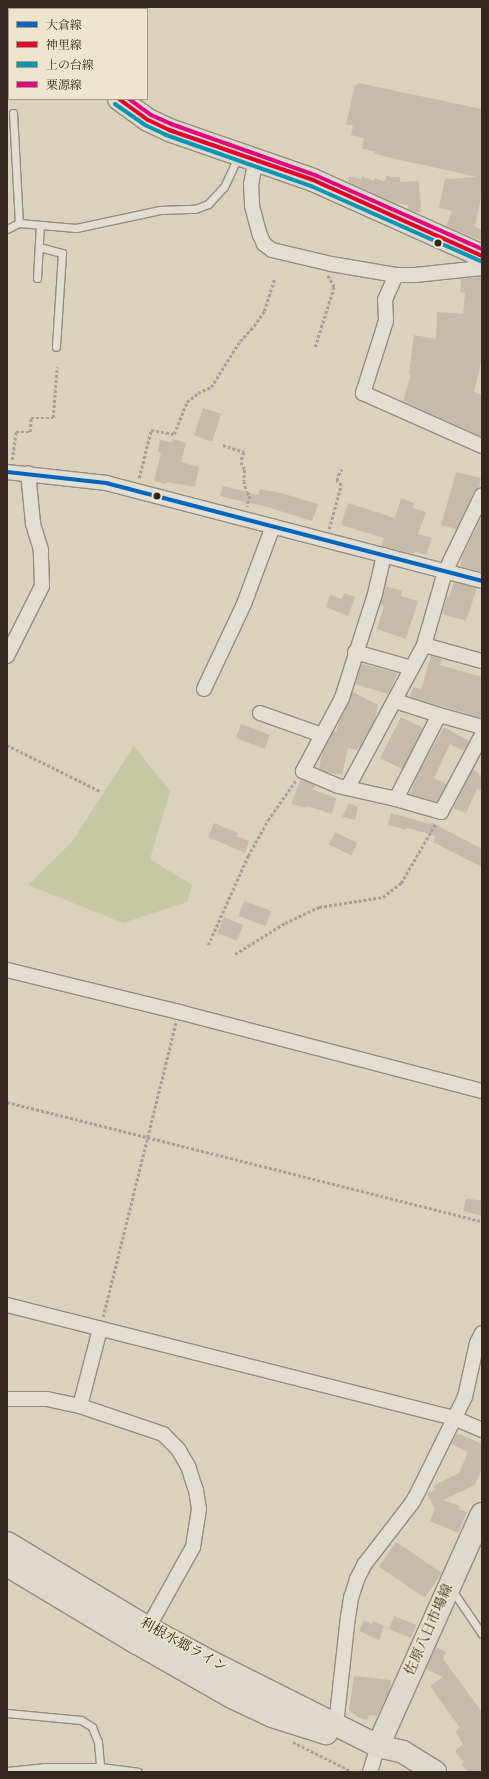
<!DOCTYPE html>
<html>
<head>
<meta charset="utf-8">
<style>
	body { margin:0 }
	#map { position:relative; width:489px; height:1779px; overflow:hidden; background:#dbd2be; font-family:Vollkorn,"Noto Serif JP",serif }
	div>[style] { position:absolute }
	.green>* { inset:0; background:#c6c7a3 }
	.building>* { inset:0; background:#c7baab; transform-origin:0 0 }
	.path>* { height:2.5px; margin-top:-1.25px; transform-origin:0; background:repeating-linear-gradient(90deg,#a5a098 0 3px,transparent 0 5px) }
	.roads { filter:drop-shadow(1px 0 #938c80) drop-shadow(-1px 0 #938c80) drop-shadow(0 1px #938c80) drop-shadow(0 -1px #938c80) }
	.service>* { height:7px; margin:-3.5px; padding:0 3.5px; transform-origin:3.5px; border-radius:3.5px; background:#e3ded4 }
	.minor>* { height:14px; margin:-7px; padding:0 7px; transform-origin:7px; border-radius:7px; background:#e3ded4 }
	.primary>* { height:22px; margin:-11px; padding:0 11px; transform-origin:11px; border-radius:11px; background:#ded9cd }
	.trunk>* { height:22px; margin:-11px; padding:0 11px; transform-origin:11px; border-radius:11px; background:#ded9cd }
	.bus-1>* { height:4px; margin:-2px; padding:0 2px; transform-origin:2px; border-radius:2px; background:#0065bd }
	.bus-2>* { height:4px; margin:-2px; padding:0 2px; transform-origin:2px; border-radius:2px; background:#e4002b }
	.bus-3>* { height:4px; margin:-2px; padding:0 2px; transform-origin:2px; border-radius:2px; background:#0896b4 }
	.bus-4>* { height:4px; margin:-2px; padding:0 2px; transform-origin:2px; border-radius:2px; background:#e5007d }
	.dots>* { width:11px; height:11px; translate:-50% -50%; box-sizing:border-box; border:2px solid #efe5cd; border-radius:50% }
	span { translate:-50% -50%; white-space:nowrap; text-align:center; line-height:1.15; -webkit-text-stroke:3px #efe5cd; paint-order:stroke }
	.street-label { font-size:14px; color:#352720 }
	.frame { position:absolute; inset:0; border:8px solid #352720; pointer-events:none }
	.legend { position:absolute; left:8px; top:8px; width:140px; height:92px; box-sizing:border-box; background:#efe5cd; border:1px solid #a59988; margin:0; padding:5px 7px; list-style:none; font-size:12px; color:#352720 }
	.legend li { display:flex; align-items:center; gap:8px; height:20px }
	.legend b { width:20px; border:1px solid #a59988 }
</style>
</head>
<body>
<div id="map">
	<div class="green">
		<i style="clip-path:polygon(134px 746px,170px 791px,150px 859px,192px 885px,187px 902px,123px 923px,28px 885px,71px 843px)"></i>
	</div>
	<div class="building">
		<i style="clip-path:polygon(358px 83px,482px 109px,482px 192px,475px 227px,482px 230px,482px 241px,446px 226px,452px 211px,439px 208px,445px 179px,477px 177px,387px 157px,374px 153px,375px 151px,362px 149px,364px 138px,351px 135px,353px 126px,346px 124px,355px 85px,358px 85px)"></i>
		<i style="clip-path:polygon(387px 175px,391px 177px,400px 177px,400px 182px,419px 181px,421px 212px,415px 212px,408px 209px,408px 205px,395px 203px,348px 182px,349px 176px,361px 179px,362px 176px,374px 181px,375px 178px,384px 182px)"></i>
		<i style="clip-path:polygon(482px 277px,482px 358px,474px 392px,482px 395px,482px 437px,403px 401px,411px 375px,409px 375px,414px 335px,436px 339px,437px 312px,463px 314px,465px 293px,460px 292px,461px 279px)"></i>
		<i style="left:203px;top:408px;width:19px;height:29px;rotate:18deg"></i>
		<i style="clip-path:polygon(173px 439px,186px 443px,181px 462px,199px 467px,195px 487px,167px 482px,166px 484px,154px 481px,161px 453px,158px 452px,160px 440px,172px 442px)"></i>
		<i style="clip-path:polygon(456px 472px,481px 478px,479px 487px,475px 490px,456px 529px,441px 525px)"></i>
		<i style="clip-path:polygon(223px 486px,258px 495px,260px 489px,281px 493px,318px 504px,312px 521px,267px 507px,220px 496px)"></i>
		<i style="clip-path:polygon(401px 498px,414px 503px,412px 508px,426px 512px,418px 534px,432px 538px,426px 555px,415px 551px,414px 554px,381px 546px,384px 538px,341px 525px,348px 503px,395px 518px)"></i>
		<i style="clip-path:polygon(482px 516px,482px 572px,460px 566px,463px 555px)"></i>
		<i style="clip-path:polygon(454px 582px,477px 588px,466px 621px,442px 614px,447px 596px,449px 597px)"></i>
		<i style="clip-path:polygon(386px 586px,402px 591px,401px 596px,418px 601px,406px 639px,377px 629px,384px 606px,380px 605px)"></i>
		<i style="clip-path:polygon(344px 593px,355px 597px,348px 616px,326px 607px,330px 595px,342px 599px)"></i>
		<i style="clip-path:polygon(431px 656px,442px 659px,440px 665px,482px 677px,482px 718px,410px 697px,413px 687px,421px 689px)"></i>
		<i style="clip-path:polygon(362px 664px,398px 673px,388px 694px,355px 684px)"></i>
		<i style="clip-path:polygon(353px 692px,378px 705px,375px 719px,358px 750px,348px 748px,342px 775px,327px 772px,319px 769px,322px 753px,334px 731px,336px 732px,339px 722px)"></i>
		<i style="left:401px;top:717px;width:25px;height:46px;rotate:27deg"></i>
		<i style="left:241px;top:724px;width:31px;height:15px;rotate:21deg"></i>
		<i style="clip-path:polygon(444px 727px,469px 741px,464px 751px,450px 744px,434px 778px,446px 784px,437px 802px,410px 794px,417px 776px)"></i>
		<i style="clip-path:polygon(473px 769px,482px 776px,482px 791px,477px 789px,466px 813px,453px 808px)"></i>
		<i style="clip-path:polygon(301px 779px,315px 785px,314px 790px,336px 798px,332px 814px,307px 806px,307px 808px,291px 804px)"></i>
		<i style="clip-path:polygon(349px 803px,358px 807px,355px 820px,342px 817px)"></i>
		<i style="clip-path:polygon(391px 813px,430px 824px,431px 822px,482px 849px,482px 867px,433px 842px,436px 836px,407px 828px,406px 830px,388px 825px)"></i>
		<i style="clip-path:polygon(214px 823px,238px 833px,236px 836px,249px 841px,245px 853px,208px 837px)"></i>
		<i style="left:335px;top:832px;width:25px;height:14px;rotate:26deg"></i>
		<i style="left:244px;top:901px;width:29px;height:16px;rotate:20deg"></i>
		<i style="left:224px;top:917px;width:21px;height:17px;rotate:23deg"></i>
		<i style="clip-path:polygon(466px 1198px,482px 1201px,482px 1216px,463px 1211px)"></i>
		<i style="clip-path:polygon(457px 1433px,482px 1444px,482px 1468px,475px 1485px,443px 1500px,460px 1506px,459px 1509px,467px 1512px,458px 1533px,430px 1521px,435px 1509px,427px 1493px,435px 1490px,433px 1486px,459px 1473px,468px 1452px,451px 1444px)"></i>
		<i style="left:396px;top:1542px;width:55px;height:30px;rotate:34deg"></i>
		<i style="left:394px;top:1616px;width:24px;height:14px;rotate:22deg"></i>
		<i style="clip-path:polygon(364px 1620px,372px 1624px,373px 1621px,384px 1626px,379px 1640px,359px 1631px)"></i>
		<i style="clip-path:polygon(436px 1647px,446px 1652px,443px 1659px,482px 1712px,482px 1772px,468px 1772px,461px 1764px,464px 1762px,455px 1751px,463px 1744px,455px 1731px,460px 1728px,430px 1686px,443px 1677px,426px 1669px)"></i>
		<i style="clip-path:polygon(354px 1676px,391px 1680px,390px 1689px,377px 1716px,369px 1715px,367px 1720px,359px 1718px,349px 1710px)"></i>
	</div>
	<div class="path">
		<i style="left:315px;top:347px;width:63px;rotate:-72.4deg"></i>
		<i style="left:334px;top:287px;width:13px;rotate:-119deg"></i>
		<i style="left:223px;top:445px;width:22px;rotate:18deg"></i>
		<i style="left:244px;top:452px;width:10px;rotate:107deg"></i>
		<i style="left:241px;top:462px;width:9px;rotate:63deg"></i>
		<i style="left:245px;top:470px;width:11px;rotate:95deg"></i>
		<i style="left:244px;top:481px;width:11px;rotate:75deg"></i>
		<i style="left:247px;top:492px;width:5px;rotate:53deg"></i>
		<i style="left:250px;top:496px;width:11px;rotate:105deg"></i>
		<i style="left:12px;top:460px;width:28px;rotate:-82deg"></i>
		<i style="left:16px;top:432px;width:14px"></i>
		<i style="left:30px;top:432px;width:14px;rotate:-86deg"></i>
		<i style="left:31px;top:418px;width:22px"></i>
		<i style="left:53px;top:418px;width:51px;rotate:-85.5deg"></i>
		<i style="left:139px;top:478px;width:49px;rotate:-76deg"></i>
		<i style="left:151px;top:430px;width:23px;rotate:10deg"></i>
		<i style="left:174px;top:434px;width:35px;rotate:-68deg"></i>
		<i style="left:187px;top:402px;width:14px;rotate:-39deg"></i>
		<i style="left:198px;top:393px;width:14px;rotate:-25deg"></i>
		<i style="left:211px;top:387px;width:54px;rotate:-57.8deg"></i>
		<i style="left:240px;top:341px;width:21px;rotate:-47deg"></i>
		<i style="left:254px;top:326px;width:18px;rotate:-56deg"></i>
		<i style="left:264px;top:311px;width:35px;rotate:-72deg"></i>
		<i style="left:329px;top:529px;width:46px;rotate:-74.7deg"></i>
		<i style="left:341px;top:485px;width:6px;rotate:-135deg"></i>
		<i style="left:337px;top:481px;width:6px;rotate:-81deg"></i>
		<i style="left:338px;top:475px;width:7px;rotate:-56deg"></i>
		<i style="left:7px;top:745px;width:104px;rotate:26.3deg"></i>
		<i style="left:208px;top:945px;width:98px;rotate:-65.8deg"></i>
		<i style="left:248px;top:856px;width:41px;rotate:-60.9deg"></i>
		<i style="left:268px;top:820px;width:49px;rotate:-55deg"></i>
		<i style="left:235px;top:954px;width:59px;rotate:-31.8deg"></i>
		<i style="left:285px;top:923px;width:38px;rotate:-25deg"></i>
		<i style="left:319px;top:907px;width:65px;rotate:-8.9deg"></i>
		<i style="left:383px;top:897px;width:23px;rotate:-38deg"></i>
		<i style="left:401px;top:883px;width:69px;rotate:-59.7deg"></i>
		<i style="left:7px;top:1102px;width:490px;rotate:14.1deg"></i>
		<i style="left:103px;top:1317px;width:303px;rotate:-76.1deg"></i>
		<i style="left:293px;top:1742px;width:67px;rotate:26.6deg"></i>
	</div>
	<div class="roads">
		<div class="service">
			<i style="left:13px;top:113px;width:110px;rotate:86.9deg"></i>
			<i style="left:7px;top:229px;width:13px;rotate:-27deg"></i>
			<i style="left:19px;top:223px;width:57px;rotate:5deg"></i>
			<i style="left:76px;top:228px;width:86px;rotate:-12.1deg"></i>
			<i style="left:160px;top:210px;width:35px;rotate:-2deg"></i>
			<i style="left:195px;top:209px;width:14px;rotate:-21deg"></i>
			<i style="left:208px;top:204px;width:23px;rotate:-47deg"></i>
			<i style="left:224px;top:187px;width:35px;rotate:-65deg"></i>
			<i style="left:39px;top:247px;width:24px;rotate:15deg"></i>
			<i style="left:62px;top:253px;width:94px;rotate:93.7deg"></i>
			<i style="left:37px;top:278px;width:53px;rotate:-86.8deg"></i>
			<i style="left:452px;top:1590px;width:53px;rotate:55.7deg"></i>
			<i style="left:7px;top:1713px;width:74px;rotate:5.4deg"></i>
			<i style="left:81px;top:1720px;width:13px;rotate:32deg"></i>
			<i style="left:92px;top:1727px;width:16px;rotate:68deg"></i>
			<i style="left:98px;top:1742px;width:25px;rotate:85deg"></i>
			<i style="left:100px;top:1767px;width:38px;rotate:7deg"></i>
			<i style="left:7px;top:1771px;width:37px;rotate:-6deg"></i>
			<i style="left:44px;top:1767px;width:56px"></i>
		</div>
		<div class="minor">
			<i style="left:256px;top:159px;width:25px;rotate:101deg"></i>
			<i style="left:251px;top:184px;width:22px;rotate:87deg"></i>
			<i style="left:252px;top:206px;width:30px;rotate:75deg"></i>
			<i style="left:260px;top:235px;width:10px;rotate:66deg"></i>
			<i style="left:264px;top:244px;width:10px;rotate:37deg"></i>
			<i style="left:272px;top:250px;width:61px;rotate:13.3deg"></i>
			<i style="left:331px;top:264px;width:66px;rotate:9.6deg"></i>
			<i style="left:396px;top:275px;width:19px"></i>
			<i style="left:415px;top:275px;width:67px;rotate:-6deg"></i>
			<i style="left:396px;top:275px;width:27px;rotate:114deg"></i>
			<i style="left:385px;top:300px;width:21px;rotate:87deg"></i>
			<i style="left:386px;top:321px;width:76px;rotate:107.7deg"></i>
			<i style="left:363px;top:393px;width:130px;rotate:24deg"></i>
			<i style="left:7px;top:472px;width:100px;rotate:6.3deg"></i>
			<i style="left:106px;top:483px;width:389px;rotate:14.6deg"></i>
			<i style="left:384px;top:555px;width:40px;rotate:103deg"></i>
			<i style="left:375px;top:594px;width:109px;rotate:107.6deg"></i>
			<i style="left:342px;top:698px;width:83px;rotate:118.1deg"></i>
			<i style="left:303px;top:771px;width:38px;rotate:23deg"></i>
			<i style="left:338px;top:786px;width:59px;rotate:12.6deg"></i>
			<i style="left:396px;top:799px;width:94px;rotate:-62.9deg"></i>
			<i style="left:439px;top:715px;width:46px;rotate:-162.3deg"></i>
			<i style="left:424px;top:645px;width:60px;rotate:15.4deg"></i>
			<i style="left:355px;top:652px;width:59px;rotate:15.7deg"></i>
			<i style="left:7px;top:656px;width:78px;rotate:-63.4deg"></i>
			<i style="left:42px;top:586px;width:36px;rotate:-92deg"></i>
			<i style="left:41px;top:550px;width:28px;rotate:-107deg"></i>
			<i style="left:33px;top:523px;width:50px;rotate:-95.7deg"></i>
			<i style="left:204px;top:689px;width:94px;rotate:-64.8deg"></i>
			<i style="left:244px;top:604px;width:83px;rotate:-69.6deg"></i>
			<i style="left:260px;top:713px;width:66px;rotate:19.5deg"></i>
			<i style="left:439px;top:715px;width:45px;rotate:15.6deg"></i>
			<i style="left:348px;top:787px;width:161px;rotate:-61.8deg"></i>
			<i style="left:424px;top:645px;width:76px;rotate:-74deg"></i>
			<i style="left:445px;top:572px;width:85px;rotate:-64.3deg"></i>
			<i style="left:396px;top:799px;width:47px;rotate:16.1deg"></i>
			<i style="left:441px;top:812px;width:87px;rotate:-62deg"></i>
			<i style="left:7px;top:970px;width:177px;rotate:13.7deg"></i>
			<i style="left:179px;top:1012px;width:313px;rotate:14.6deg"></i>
			<i style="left:7px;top:1305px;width:461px;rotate:14.2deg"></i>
			<i style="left:454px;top:1418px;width:30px;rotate:23deg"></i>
			<i style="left:7px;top:1399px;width:40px"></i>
			<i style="left:47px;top:1399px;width:34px;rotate:12deg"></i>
			<i style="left:80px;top:1406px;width:88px;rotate:18.6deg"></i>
			<i style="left:163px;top:1434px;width:21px;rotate:45deg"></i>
			<i style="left:178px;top:1449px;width:20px;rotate:60deg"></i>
			<i style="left:188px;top:1466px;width:25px;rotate:72deg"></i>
			<i style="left:196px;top:1490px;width:19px;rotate:81deg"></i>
			<i style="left:199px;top:1509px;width:38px;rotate:99deg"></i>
			<i style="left:193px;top:1547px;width:93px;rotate:119.1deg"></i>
			<i style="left:80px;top:1406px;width:80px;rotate:-75.4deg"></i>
			<i style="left:336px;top:1725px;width:109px;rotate:-83.7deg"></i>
			<i style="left:348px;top:1617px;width:19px;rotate:-81deg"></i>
			<i style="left:351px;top:1598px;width:20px;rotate:-72deg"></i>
			<i style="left:357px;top:1579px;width:16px;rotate:-63deg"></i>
			<i style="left:364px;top:1565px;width:78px;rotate:-52.3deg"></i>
			<i style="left:412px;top:1503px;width:13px;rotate:-61deg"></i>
			<i style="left:418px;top:1492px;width:106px;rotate:-63.7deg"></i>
			<i style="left:465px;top:1397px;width:55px;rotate:-77.5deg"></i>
			<i style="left:477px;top:1343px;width:11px;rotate:-63deg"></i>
			<i style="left:370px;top:1772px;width:27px;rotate:-73deg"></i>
		</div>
		<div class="primary">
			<i style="left:7px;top:10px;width:2px;rotate:27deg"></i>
			<i style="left:119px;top:99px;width:36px;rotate:36deg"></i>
			<i style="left:148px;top:120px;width:23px;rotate:25deg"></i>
			<i style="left:169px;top:130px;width:152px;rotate:19.1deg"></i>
			<i style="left:313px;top:180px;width:185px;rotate:24.2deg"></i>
			<i style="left:378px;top:1746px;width:254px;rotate:-65.9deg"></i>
		</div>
		<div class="trunk">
			<i style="left:7px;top:1543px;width:165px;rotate:31.1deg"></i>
			<i style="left:148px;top:1628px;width:72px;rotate:28.4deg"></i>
			<i style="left:211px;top:1662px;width:187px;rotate:26.7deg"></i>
			<i style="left:378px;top:1746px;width:26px;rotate:13deg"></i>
			<i style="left:403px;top:1752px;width:38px;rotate:32deg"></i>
			<i style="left:7px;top:1565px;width:152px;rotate:31deg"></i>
			<i style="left:137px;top:1643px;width:109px;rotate:29.6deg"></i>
			<i style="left:232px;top:1697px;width:44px;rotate:25.4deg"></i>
			<i style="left:272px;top:1716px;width:57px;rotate:17.5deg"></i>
		</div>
	</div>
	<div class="bus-1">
		<i style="left:7px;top:472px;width:100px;rotate:6.3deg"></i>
		<i style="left:106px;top:483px;width:389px;rotate:14.6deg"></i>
	</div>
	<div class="bus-2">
		<i style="left:119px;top:99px;width:36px;rotate:36deg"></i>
		<i style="left:148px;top:120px;width:23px;rotate:25deg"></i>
		<i style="left:169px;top:130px;width:152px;rotate:19.1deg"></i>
		<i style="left:313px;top:180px;width:185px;rotate:24.2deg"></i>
	</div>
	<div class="bus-3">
		<i style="left:115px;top:104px;width:37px;rotate:35deg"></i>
		<i style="left:145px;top:125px;width:23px;rotate:25deg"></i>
		<i style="left:166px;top:135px;width:154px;rotate:19.4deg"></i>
		<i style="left:311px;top:186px;width:185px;rotate:23.9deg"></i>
	</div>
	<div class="bus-4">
		<i style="left:129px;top:99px;width:27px;rotate:36deg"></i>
		<i style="left:151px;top:115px;width:22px;rotate:24deg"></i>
		<i style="left:171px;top:124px;width:153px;rotate:19.5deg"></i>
		<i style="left:315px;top:175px;width:183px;rotate:23.9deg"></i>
	</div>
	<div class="dots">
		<i style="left:438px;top:243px;background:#352720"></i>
		<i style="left:157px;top:496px;background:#352720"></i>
	</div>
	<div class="street-label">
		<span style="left:430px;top:1630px;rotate:-66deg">佐原八日市場線</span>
		<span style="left:183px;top:1646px;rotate:29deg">利根水郷ライン</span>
	</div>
	<div class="frame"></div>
	<ul class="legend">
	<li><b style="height:5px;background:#0065bd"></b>大倉線</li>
	<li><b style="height:5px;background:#e4002b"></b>神里線</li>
	<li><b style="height:5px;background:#0896b4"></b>上の台線</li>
	<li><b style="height:5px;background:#e5007d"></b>栗源線</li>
	</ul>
</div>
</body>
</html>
